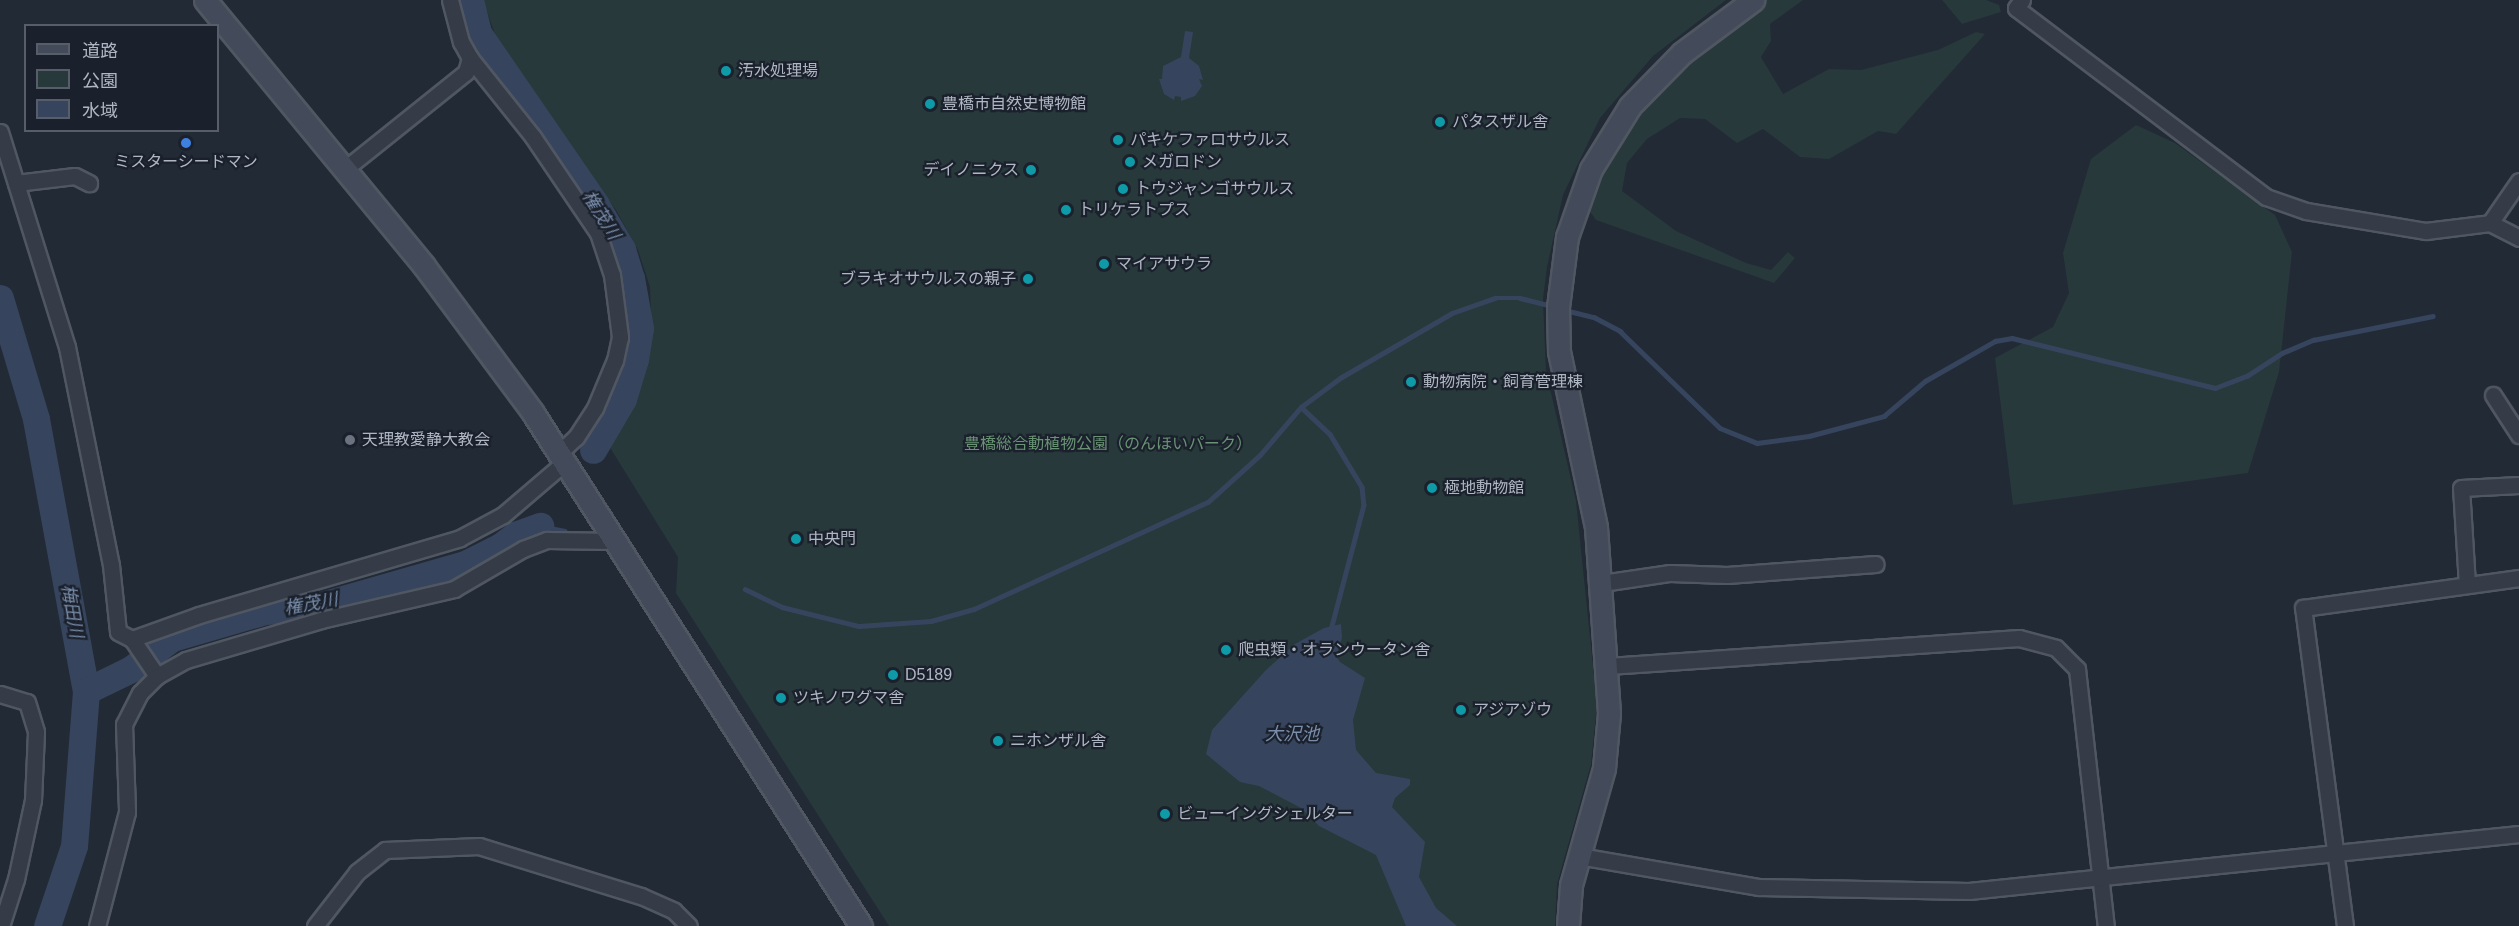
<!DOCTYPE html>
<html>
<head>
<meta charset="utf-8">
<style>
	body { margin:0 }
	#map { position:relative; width:2519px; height:926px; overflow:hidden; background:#222a36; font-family:Arial,"Noto Sans JP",sans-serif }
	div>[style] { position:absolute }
	.green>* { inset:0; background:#27393a }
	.water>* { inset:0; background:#36455d }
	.stream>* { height:4.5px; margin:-2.25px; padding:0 2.25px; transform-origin:2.25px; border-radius:2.25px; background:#36455d }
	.river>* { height:27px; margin:-13.5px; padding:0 13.5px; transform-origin:13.5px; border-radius:13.5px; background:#36455d }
	.roads { filter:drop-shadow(2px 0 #505762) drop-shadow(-2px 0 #505762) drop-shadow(0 2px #505762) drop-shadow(0 -2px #505762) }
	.street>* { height:15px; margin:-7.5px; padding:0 7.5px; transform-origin:7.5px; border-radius:7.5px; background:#353c47 }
	.secondary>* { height:21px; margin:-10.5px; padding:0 10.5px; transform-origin:10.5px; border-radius:10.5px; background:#434b5a }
	.dots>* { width:16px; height:16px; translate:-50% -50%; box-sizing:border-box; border:3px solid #1b212c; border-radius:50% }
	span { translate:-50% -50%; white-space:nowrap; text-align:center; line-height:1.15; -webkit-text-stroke:4.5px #1b212c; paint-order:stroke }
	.poi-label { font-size:16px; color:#b0b7c4 }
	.left { translate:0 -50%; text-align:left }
	.right { translate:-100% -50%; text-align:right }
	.park-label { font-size:16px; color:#699374 }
	.water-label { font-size:18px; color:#798daa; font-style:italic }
	.legend { position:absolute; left:24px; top:24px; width:195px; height:108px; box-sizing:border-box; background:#1b212c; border:2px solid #575d69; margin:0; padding:8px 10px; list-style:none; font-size:18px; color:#b0b7c4 }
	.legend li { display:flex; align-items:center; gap:12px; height:30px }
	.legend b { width:30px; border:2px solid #575d69 }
</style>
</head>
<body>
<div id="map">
	<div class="green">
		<i style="clip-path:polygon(483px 0,1726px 0,1653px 56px,1600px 118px,1563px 195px,1547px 267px,1543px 299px,1546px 371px,1576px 501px,1597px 705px,1591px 764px,1557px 884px,1555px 926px,889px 926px,676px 593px,678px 557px,609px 446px,634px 401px,642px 372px,651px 315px,650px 287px,638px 250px,616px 210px,563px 142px,497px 40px)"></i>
		<i style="clip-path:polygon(1765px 0,1803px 0,1770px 24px,1771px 41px,1761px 57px,1783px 94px,1829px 69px,1861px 70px,1938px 50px,1976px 32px,1985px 34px,1896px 134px,1878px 131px,1829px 159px,1800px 157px,1763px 129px,1737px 143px,1705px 119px,1680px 118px,1647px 139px,1627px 163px,1622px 191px,1676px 231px,1746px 263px,1771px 270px,1788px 252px,1795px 258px,1774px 283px,1596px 220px,1587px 208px,1605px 157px,1657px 84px)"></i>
		<i style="clip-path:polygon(1942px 0,1986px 0,1999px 5px,2001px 12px,1962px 24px)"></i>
		<i style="clip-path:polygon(2136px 125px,2175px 143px,2275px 215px,2292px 252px,2279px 372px,2248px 473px,2013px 505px,1995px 358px,2053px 327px,2069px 293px,2063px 253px,2091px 159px)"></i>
	</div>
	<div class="water">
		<i style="clip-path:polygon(1185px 31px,1193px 32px,1189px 58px,1199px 66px,1203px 80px,1199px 79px,1202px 86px,1195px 96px,1181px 101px,1181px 97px,1175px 96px,1174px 100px,1164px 94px,1159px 79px,1162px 79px,1163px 66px,1181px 57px)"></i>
		<i style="clip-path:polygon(1341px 624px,1342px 638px,1336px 656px,1340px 662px,1365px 678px,1353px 720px,1356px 750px,1376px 773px,1410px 779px,1410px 785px,1395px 798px,1392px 807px,1425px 842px,1419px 877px,1436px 908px,1457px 926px,1406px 926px,1376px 855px,1319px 826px,1301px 808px,1259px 786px,1240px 782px,1206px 754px,1212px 730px,1266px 670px,1295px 644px,1324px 628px)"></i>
	</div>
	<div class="stream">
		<i style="left:1565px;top:310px;width:30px;rotate:14deg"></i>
		<i style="left:1594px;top:317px;width:30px;rotate:28deg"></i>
		<i style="left:1620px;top:331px;width:139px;rotate:44.1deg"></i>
		<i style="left:1720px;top:428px;width:40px;rotate:22deg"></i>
		<i style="left:1757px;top:443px;width:52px;rotate:-7.7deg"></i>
		<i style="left:1809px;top:436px;width:78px;rotate:-14.9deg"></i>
		<i style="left:1884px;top:416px;width:54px;rotate:-40.5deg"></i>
		<i style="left:1925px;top:381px;width:81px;rotate:-29.7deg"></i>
		<i style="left:1995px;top:341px;width:17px;rotate:-10deg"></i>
		<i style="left:2012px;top:338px;width:209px;rotate:13.8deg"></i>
		<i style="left:2215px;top:388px;width:34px;rotate:-21deg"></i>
		<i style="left:2247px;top:376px;width:42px;rotate:-33.3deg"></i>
		<i style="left:2282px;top:353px;width:34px;rotate:-23deg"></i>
		<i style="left:2313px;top:340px;width:122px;rotate:-11.3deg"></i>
		<i style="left:1301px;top:407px;width:40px;rotate:43deg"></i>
		<i style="left:1330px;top:434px;width:62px;rotate:58.9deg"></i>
		<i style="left:1362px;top:487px;width:18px;rotate:84deg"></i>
		<i style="left:1364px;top:505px;width:129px;rotate:104.8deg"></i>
		<i style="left:540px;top:526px;width:25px;rotate:11deg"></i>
		<i style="left:745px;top:589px;width:41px;rotate:25.9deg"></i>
		<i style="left:782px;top:607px;width:79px;rotate:13.9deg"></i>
		<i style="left:859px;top:626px;width:72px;rotate:-4deg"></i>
		<i style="left:931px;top:621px;width:45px;rotate:-15.6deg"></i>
		<i style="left:974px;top:609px;width:257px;rotate:-24.6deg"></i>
		<i style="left:1208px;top:502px;width:70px;rotate:-42.1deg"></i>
		<i style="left:1260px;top:455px;width:63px;rotate:-49.5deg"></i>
		<i style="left:1301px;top:407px;width:49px;rotate:-36.6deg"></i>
		<i style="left:1340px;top:378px;width:129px;rotate:-30.1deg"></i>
		<i style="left:1452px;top:313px;width:46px;rotate:-19.2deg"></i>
		<i style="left:1495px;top:298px;width:25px"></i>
		<i style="left:1520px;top:298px;width:32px;rotate:14deg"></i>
	</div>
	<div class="river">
		<i style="left:470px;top:0;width:34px;rotate:76deg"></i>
		<i style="left:478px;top:33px;width:209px;rotate:55.5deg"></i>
		<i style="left:596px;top:205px;width:51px;rotate:59.4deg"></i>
		<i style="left:622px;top:249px;width:30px;rotate:73deg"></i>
		<i style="left:631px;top:278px;width:51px;rotate:79.8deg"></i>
		<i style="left:640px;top:328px;width:31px;rotate:99deg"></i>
		<i style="left:635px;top:359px;width:42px;rotate:106.7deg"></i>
		<i style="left:623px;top:399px;width:59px;rotate:120.5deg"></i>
		<i style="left:0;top:298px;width:126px;rotate:73.4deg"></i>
		<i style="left:36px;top:419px;width:277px;rotate:79.6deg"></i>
		<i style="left:86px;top:691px;width:155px;rotate:94.4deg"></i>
		<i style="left:74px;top:846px;width:84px;rotate:108.6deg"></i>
		<i style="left:86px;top:691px;width:50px;rotate:-26.1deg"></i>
		<i style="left:131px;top:669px;width:51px;rotate:-37.1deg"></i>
		<i style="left:172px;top:638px;width:97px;rotate:-16.2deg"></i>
		<i style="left:265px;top:611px;width:50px;rotate:-4.6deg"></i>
		<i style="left:315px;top:607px;width:156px;rotate:-16deg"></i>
		<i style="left:465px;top:564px;width:40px;rotate:-26.6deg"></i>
		<i style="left:501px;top:546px;width:18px;rotate:-38deg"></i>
		<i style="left:515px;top:535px;width:27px;rotate:-20deg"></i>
	</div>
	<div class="roads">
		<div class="street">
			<i style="left:2022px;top:0;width:10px;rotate:127deg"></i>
			<i style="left:2016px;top:8px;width:313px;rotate:37.1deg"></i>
			<i style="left:2266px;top:197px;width:42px;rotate:19.3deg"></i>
			<i style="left:2306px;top:211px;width:122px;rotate:9.5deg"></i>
			<i style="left:2426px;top:231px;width:64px;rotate:-7.1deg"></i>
			<i style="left:2490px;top:223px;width:33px;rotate:27deg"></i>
			<i style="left:470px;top:58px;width:101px;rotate:51.4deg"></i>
			<i style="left:533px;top:137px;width:116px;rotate:55.9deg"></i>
			<i style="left:598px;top:233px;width:44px;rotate:71.6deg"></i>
			<i style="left:612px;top:275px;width:63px;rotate:82.6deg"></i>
			<i style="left:620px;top:337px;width:24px;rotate:102deg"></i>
			<i style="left:615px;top:360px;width:52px;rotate:112.6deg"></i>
			<i style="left:595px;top:408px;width:35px;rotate:123deg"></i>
			<i style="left:576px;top:437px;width:23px;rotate:137deg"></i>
			<i style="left:0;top:132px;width:225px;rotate:72.7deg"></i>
			<i style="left:67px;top:347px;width:222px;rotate:78.6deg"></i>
			<i style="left:111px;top:565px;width:67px;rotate:84deg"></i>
			<i style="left:118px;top:632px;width:16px;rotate:27deg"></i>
			<i style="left:132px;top:639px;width:45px;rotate:56deg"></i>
			<i style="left:157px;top:676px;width:24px;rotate:135deg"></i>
			<i style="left:140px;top:693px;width:35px;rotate:117deg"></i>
			<i style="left:124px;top:724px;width:88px;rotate:88deg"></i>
			<i style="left:127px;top:812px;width:118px;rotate:104.7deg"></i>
			<i style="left:345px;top:169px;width:155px;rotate:-38.7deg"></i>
			<i style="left:466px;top:72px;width:15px;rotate:-74deg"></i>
			<i style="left:470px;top:58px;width:18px;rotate:-119deg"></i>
			<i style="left:461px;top:42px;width:43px;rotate:-104.7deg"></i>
			<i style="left:16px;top:183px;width:59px;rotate:-6.8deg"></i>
			<i style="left:75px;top:176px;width:16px;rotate:27deg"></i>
			<i style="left:2490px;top:223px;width:51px;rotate:-55.4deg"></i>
			<i style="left:2493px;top:395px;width:48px;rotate:57deg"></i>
			<i style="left:1602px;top:583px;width:69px;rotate:-8.4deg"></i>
			<i style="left:1670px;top:573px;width:57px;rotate:2deg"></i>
			<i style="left:1727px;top:575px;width:149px;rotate:-4.2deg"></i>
			<i style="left:2467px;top:585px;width:97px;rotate:-93.5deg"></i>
			<i style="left:2461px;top:488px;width:58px;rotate:-3deg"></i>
			<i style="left:132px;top:639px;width:71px;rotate:-19.7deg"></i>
			<i style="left:199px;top:615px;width:272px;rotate:-16.4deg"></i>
			<i style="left:460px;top:538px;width:49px;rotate:-28.1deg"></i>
			<i style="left:503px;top:515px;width:82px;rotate:-40.5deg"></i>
			<i style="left:1608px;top:666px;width:412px;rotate:-3.9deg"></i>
			<i style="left:2019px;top:638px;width:38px;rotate:15deg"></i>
			<i style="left:2056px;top:648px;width:30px;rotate:45deg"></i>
			<i style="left:2077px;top:669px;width:259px;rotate:83.6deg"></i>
			<i style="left:157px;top:676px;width:33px;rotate:-29deg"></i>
			<i style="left:186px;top:660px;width:141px;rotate:-16.5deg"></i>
			<i style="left:321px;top:620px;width:137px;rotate:-13.1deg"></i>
			<i style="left:454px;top:589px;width:80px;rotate:-30.1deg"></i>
			<i style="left:523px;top:549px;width:26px;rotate:-21deg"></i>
			<i style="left:547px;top:540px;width:68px;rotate:0.8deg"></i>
			<i style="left:0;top:694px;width:28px;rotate:17deg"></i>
			<i style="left:27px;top:702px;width:31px;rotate:73deg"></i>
			<i style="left:36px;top:732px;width:68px;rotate:92.5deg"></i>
			<i style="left:33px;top:800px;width:81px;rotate:102.1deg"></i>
			<i style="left:16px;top:879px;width:49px;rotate:107.7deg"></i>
			<i style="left:1579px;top:856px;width:183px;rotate:9.8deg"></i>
			<i style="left:1759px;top:887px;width:210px;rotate:1.1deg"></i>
			<i style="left:1969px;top:891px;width:553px;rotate:-5.92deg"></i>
			<i style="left:315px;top:926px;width:68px;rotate:-52.1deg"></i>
			<i style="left:357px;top:872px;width:36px;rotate:-38deg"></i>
			<i style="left:385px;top:850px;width:94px;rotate:-2.4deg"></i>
			<i style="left:479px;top:846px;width:170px;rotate:17.2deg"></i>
			<i style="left:641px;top:896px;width:36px;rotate:24deg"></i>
			<i style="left:674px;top:911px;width:21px;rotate:45deg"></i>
			<i style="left:2345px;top:926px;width:321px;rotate:-97.5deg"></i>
			<i style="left:2303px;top:608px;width:218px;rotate:-7.9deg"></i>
		</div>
		<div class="secondary">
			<i style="left:205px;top:0;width:345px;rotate:50.5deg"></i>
			<i style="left:424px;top:266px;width:183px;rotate:53.4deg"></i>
			<i style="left:533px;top:413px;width:609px;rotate:57.41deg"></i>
			<i style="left:1568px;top:926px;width:41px;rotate:-85.8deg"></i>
			<i style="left:1571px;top:885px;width:122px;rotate:-74.2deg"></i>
			<i style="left:1604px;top:768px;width:55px;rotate:-84.8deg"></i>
			<i style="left:1609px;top:713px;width:186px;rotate:-94deg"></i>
			<i style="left:1596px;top:527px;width:180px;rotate:-101.9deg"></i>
			<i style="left:1559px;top:351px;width:44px;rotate:-91.3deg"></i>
			<i style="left:1558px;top:307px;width:71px;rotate:-82.7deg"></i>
			<i style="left:1567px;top:237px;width:72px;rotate:-70.6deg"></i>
			<i style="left:1591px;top:169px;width:74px;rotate:-58.2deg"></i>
			<i style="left:1630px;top:106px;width:74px;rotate:-45.5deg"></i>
			<i style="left:1682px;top:53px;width:89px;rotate:-36.7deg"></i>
		</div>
	</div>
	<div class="dots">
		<i style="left:726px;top:71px;background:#0f9aa8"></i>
		<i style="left:930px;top:104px;background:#0f9aa8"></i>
		<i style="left:1440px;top:122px;background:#0f9aa8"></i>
		<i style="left:1118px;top:140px;background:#0f9aa8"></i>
		<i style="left:186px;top:143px;background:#3f7fe0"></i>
		<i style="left:1130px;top:162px;background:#0f9aa8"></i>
		<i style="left:1031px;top:170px;background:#0f9aa8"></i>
		<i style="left:1123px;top:189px;background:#0f9aa8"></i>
		<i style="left:1066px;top:210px;background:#0f9aa8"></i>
		<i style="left:1104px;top:264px;background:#0f9aa8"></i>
		<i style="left:1028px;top:279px;background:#0f9aa8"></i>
		<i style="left:1411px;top:382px;background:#0f9aa8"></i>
		<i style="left:350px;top:440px;background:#6b7280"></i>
		<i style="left:1432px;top:488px;background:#0f9aa8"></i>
		<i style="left:796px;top:539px;background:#0f9aa8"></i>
		<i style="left:1226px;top:650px;background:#0f9aa8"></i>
		<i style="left:893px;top:675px;background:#0f9aa8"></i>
		<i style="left:781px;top:698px;background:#0f9aa8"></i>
		<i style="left:1461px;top:710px;background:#0f9aa8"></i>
		<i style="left:998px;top:741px;background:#0f9aa8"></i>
		<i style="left:1165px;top:814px;background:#0f9aa8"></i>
	</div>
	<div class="poi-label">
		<span class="left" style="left:738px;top:71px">汚水処理場</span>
		<span class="left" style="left:942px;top:104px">豊橋市自然史博物館</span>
		<span class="left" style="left:1452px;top:122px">パタスザル舎</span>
		<span class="left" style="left:1130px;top:140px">パキケファロサウルス</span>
		<span style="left:186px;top:162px">ミスターシードマン</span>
		<span class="left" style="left:1142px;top:162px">メガロドン</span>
		<span class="right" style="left:1019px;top:170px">デイノニクス</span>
		<span class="left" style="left:1135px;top:189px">トウジャンゴサウルス</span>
		<span class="left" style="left:1078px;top:210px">トリケラトプス</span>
		<span class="left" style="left:1116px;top:264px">マイアサウラ</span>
		<span class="right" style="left:1016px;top:279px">ブラキオサウルスの親子</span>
		<span class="left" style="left:1423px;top:382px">動物病院・飼育管理棟</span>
		<span class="left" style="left:362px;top:440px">天理教愛静大教会</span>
		<span class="left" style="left:1444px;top:488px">極地動物館</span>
		<span class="left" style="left:808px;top:539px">中央門</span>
		<span class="left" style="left:1238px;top:650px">爬虫類・オランウータン舎</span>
		<span class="left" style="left:905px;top:675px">D5189</span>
		<span class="left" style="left:793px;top:698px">ツキノワグマ舎</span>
		<span class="left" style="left:1473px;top:710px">アジアゾウ</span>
		<span class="left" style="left:1010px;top:741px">ニホンザル舎</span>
		<span class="left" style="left:1177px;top:814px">ビューイングシェルター</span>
	</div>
	<div class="park-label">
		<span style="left:1108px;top:444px">豊橋総合動植物公園（のんほいパーク）</span>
	</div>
	<div class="water-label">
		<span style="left:601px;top:215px;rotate:58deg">権茂川</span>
		<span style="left:311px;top:604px;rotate:-10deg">権茂川</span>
		<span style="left:72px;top:611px;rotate:80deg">梅田川</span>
		<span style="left:1292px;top:734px">大沢池</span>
	</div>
	<ul class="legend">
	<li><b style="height:8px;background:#434b5a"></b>道路</li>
	<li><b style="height:16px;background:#27393a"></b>公園</li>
	<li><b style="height:16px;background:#36455d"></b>水域</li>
	</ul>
</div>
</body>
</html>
